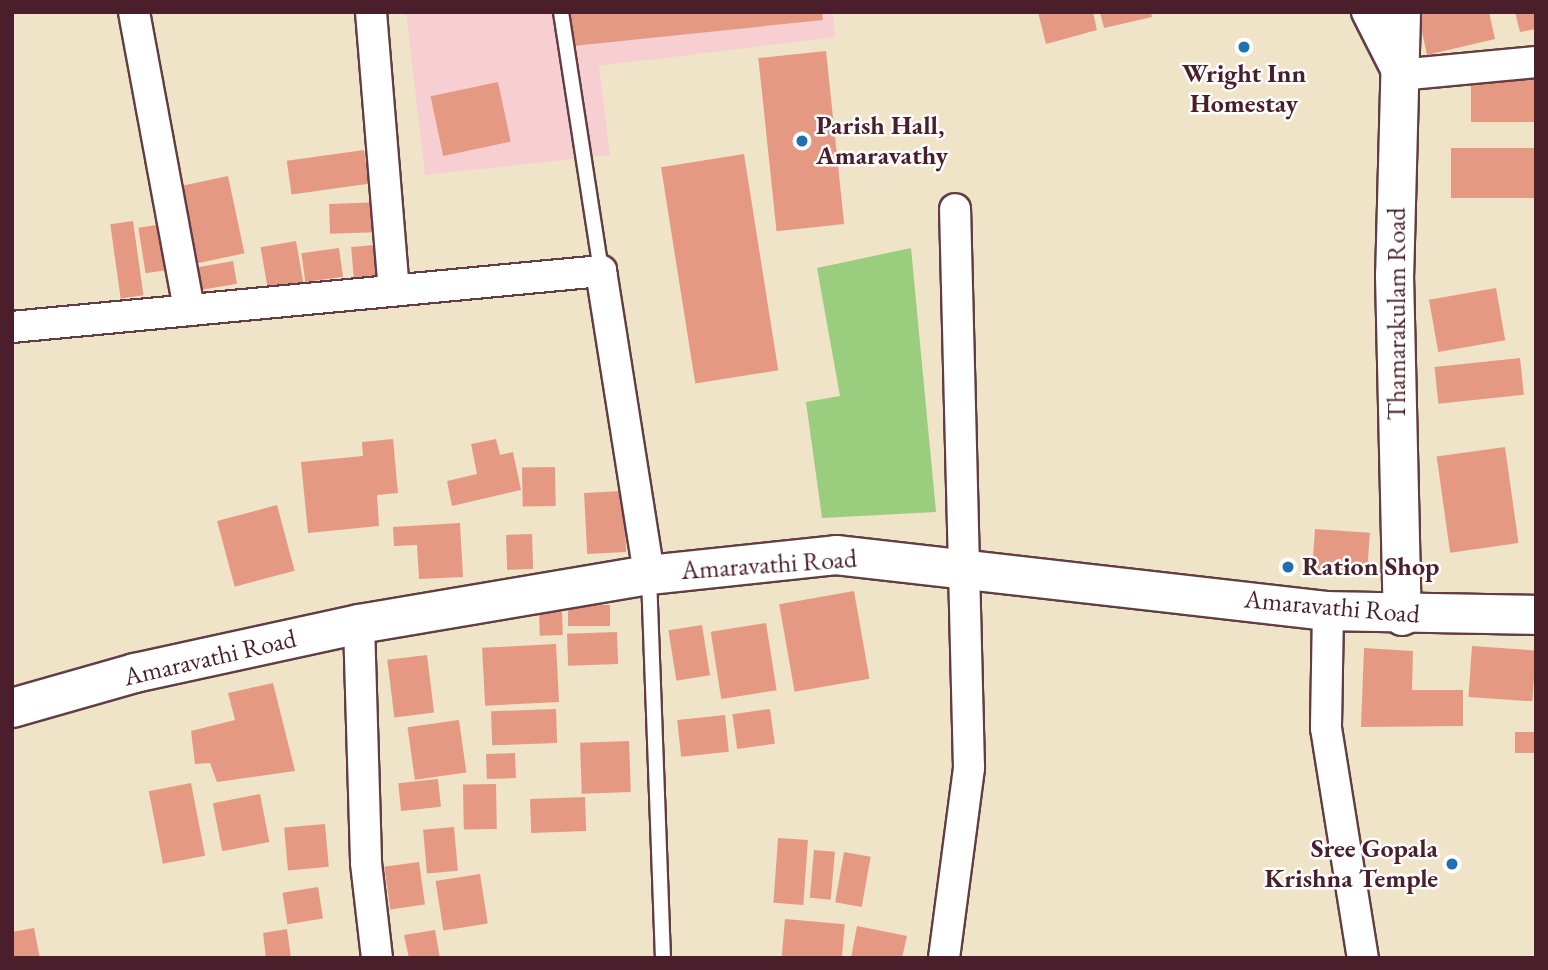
<!DOCTYPE html>
<html>
<head>
<meta charset="utf-8">
<style>
	body { margin:0 }
	#map { position:relative; width:1548px; height:970px; overflow:hidden; background:#efe4c8; font-family:"EB Garamond",serif }
	div>[style] { position:absolute }
	.built>* { inset:0; background:#f7cfd2 }
	.green>* { inset:0; background:#9bcd7e }
	.building>* { inset:0; background:#e59983; transform-origin:0 0 }
	.roads { filter:drop-shadow(2px 0 #633d43) drop-shadow(-2px 0 #633d43) drop-shadow(0 2px #633d43) drop-shadow(0 -2px #633d43) }
	.service>* { height:14px; margin:-7px; padding:0 7px; transform-origin:7px; border-radius:7px; background:#fff }
	.minor>* { height:30px; margin:-15px; padding:0 15px; transform-origin:15px; border-radius:15px; background:#fff }
	.tertiary>* { height:37px; margin:-18.5px; padding:0 18.5px; transform-origin:18.5px; border-radius:18.5px; background:#fff }
	.secondary>* { height:38px; margin:-19px; padding:0 19px; transform-origin:19px; border-radius:19px; background:#fff }
	.dots>* { width:19px; height:19px; translate:-50% -50%; box-sizing:border-box; border:4px solid #fff; border-radius:50% }
	span { translate:-50% -50%; white-space:nowrap; text-align:center; line-height:1.15; -webkit-text-stroke:5px #fff; paint-order:stroke }
	.poi-label { font-size:26px; color:#4a1f2b; font-weight:700 }
	.left { translate:0 -50%; text-align:left }
	.right { translate:-100% -50%; text-align:right }
	.street-label { font-size:26px; color:#4a1f2b }
	.frame { position:absolute; inset:0; border:14px solid #4a1f2b; pointer-events:none }
</style>
</head>
<body>
<div id="map">
	<div class="built">
		<i style="clip-path:polygon(406px 12px,833px 12px,835px 37px,599px 66px,610px 155px,425px 175px)"></i>
	</div>
	<div class="green">
		<i style="clip-path:polygon(911px 248px,936px 512px,822px 518px,806px 402px,840px 396px,817px 268px)"></i>
	</div>
	<div class="building">
		<i style="clip-path:polygon(569px 12px,822px 12px,823px 20px,573px 46px)"></i>
		<i style="clip-path:polygon(1038px 12px,1093px 12px,1097px 30px,1046px 44px)"></i>
		<i style="clip-path:polygon(1100px 12px,1151px 12px,1152px 17px,1104px 28px)"></i>
		<i style="clip-path:polygon(1489px 12px,1495px 39px,1427px 55px,1418px 13px)"></i>
		<i style="clip-path:polygon(1515px 12px,1536px 12px,1536px 29px,1520px 32px)"></i>
		<i style="left:826px;top:51px;width:174px;height:68px;rotate:84deg"></i>
		<i style="left:1536px;top:72px;width:50px;height:65px;rotate:90deg"></i>
		<i style="left:498px;top:82px;width:61px;height:69px;rotate:78deg"></i>
		<i style="left:1536px;top:148px;width:50px;height:85px;rotate:90deg"></i>
		<i style="left:364px;top:150px;width:34px;height:78px;rotate:82deg"></i>
		<i style="left:744px;top:154px;width:219px;height:84px;rotate:81deg"></i>
		<i style="left:228px;top:176px;width:79px;height:54px;rotate:78deg"></i>
		<i style="left:383px;top:202px;width:30px;height:54px;rotate:88deg"></i>
		<i style="left:133px;top:221px;width:75px;height:23px;rotate:82deg"></i>
		<i style="left:169px;top:223px;width:46px;height:31px;rotate:81deg"></i>
		<i style="left:296px;top:241px;width:48px;height:36px;rotate:80deg"></i>
		<i style="left:386px;top:244px;width:34px;height:35px;rotate:85deg"></i>
		<i style="left:339px;top:248px;width:29px;height:38px;rotate:82deg"></i>
		<i style="left:233px;top:261px;width:23px;height:40px;rotate:80deg"></i>
		<i style="left:1496px;top:288px;width:53px;height:68px;rotate:80deg"></i>
		<i style="left:1520px;top:358px;width:37px;height:86px;rotate:84deg"></i>
		<i style="clip-path:polygon(393px 439px,398px 493px,377px 495px,379px 526px,308px 533px,301px 462px,363px 456px,362px 442px)"></i>
		<i style="clip-path:polygon(496px 439px,500px 455px,513px 452px,521px 490px,452px 506px,447px 481px,477px 474px,471px 444px)"></i>
		<i style="left:1505px;top:447px;width:97px;height:69px;rotate:82deg"></i>
		<i style="left:555px;top:467px;width:39px;height:33px;rotate:89deg"></i>
		<i style="left:623px;top:491px;width:61px;height:39px;rotate:87deg"></i>
		<i style="left:277px;top:505px;width:68px;height:62px;rotate:75deg"></i>
		<i style="clip-path:polygon(460px 523px,463px 577px,419px 579px,417px 545px,394px 546px,393px 527px)"></i>
		<i style="left:1315px;top:529px;width:55px;height:40px;rotate:4deg"></i>
		<i style="left:532px;top:534px;width:35px;height:26px;rotate:88deg"></i>
		<i style="left:854px;top:591px;width:89px;height:76px;rotate:80deg"></i>
		<i style="left:610px;top:605px;width:21px;height:42px;rotate:90deg"></i>
		<i style="left:562px;top:612px;width:23px;height:23px;rotate:88deg"></i>
		<i style="left:766px;top:623px;width:68px;height:56px;rotate:81deg"></i>
		<i style="left:702px;top:625px;width:51px;height:34px;rotate:81deg"></i>
		<i style="left:617px;top:632px;width:32px;height:50px;rotate:88deg"></i>
		<i style="left:556px;top:644px;width:58px;height:74px;rotate:87deg"></i>
		<i style="left:1472px;top:646px;width:64px;height:51px;rotate:4deg"></i>
		<i style="clip-path:polygon(1364px 648px,1413px 651px,1412px 690px,1463px 690px,1463px 726px,1361px 727px)"></i>
		<i style="left:427px;top:655px;width:58px;height:40px;rotate:83deg"></i>
		<i style="clip-path:polygon(273px 683px,295px 771px,217px 782px,210px 763px,195px 764px,191px 731px,235px 720px,228px 693px)"></i>
		<i style="left:556px;top:709px;width:34px;height:65px;rotate:88deg"></i>
		<i style="left:770px;top:709px;width:35px;height:38px;rotate:82deg"></i>
		<i style="left:725px;top:715px;width:37px;height:48px;rotate:84deg"></i>
		<i style="left:459px;top:720px;width:53px;height:52px;rotate:82deg"></i>
		<i style="left:1536px;top:732px;width:21px;height:21px;rotate:90deg"></i>
		<i style="left:629px;top:741px;width:51px;height:49px;rotate:88deg"></i>
		<i style="left:515px;top:753px;width:25px;height:29px;rotate:88deg"></i>
		<i style="left:438px;top:779px;width:28px;height:40px;rotate:84deg"></i>
		<i style="left:191px;top:783px;width:74px;height:43px;rotate:79deg"></i>
		<i style="left:496px;top:784px;width:45px;height:33px;rotate:89deg"></i>
		<i style="left:260px;top:794px;width:49px;height:48px;rotate:79deg"></i>
		<i style="left:585px;top:797px;width:34px;height:55px;rotate:88deg"></i>
		<i style="left:325px;top:824px;width:43px;height:41px;rotate:85deg"></i>
		<i style="left:454px;top:827px;width:44px;height:31px;rotate:85deg"></i>
		<i style="left:778px;top:838px;width:30px;height:65px;rotate:4deg"></i>
		<i style="left:814px;top:850px;width:21px;height:48px;rotate:5deg"></i>
		<i style="left:844px;top:852px;width:27px;height:51px;rotate:10deg"></i>
		<i style="left:419px;top:862px;width:43px;height:35px;rotate:82deg"></i>
		<i style="left:480px;top:874px;width:50px;height:45px;rotate:81deg"></i>
		<i style="left:318px;top:887px;width:32px;height:36px;rotate:81deg"></i>
		<i style="left:785px;top:919px;width:60px;height:37px;rotate:5deg"></i>
		<i style="clip-path:polygon(857px 926px,907px 936px,902px 958px,851px 958px)"></i>
		<i style="clip-path:polygon(34px 928px,40px 958px,12px 958px,12px 932px)"></i>
		<i style="clip-path:polygon(287px 929px,291px 958px,266px 958px,263px 933px)"></i>
		<i style="clip-path:polygon(435px 930px,440px 958px,409px 958px,404px 935px)"></i>
	</div>
	<div class="roads">
		<div class="service">
			<i style="left:561px;top:12px;width:262px;rotate:81.2deg"></i>
			<i style="left:649px;top:577px;width:381px;rotate:87.9deg"></i>
		</div>
		<div class="minor">
			<i style="left:134px;top:12px;width:303px;rotate:79.5deg"></i>
			<i style="left:371px;top:12px;width:279px;rotate:85.3deg"></i>
			<i style="left:1367px;top:12px;width:71px;rotate:63.1deg"></i>
			<i style="left:1399px;top:75px;width:138px;rotate:-5.4deg"></i>
			<i style="left:12px;top:327px;width:592px;rotate:-5.43deg"></i>
			<i style="left:601px;top:271px;width:308px;rotate:81deg"></i>
			<i style="left:1328px;top:611px;width:117px;rotate:91deg"></i>
			<i style="left:1326px;top:728px;width:233px;rotate:80.9deg"></i>
			<i style="left:359px;top:624px;width:239px;rotate:88.3deg"></i>
			<i style="left:366px;top:863px;width:96px;rotate:83.4deg"></i>
			<i style="left:944px;top:958px;width:192px;rotate:-82.5deg"></i>
			<i style="left:969px;top:768px;width:559px;rotate:-91.43deg"></i>
		</div>
		<div class="tertiary">
			<i style="left:1401px;top:12px;width:262px;rotate:91.5deg"></i>
			<i style="left:1394px;top:274px;width:342px;rotate:88.7deg"></i>
		</div>
		<div class="secondary">
			<i style="left:12px;top:708px;width:128px;rotate:-15.9deg"></i>
			<i style="left:135px;top:673px;width:229px;rotate:-12.3deg"></i>
			<i style="left:359px;top:624px;width:294px;rotate:-9.6deg"></i>
			<i style="left:649px;top:575px;width:188px;rotate:-6.1deg"></i>
			<i style="left:836px;top:555px;width:495px;rotate:6.5deg"></i>
			<i style="left:1328px;top:611px;width:208px;rotate:1.1deg"></i>
		</div>
	</div>
	<div class="dots">
		<i style="left:1244px;top:47px;background:#1f6fb2"></i>
		<i style="left:802px;top:141px;background:#1f6fb2"></i>
		<i style="left:1288px;top:567px;background:#1f6fb2"></i>
		<i style="left:1452px;top:864px;background:#1f6fb2"></i>
	</div>
	<div class="poi-label">
		<span style="left:1244px;top:89px">Wright Inn<br>Homestay</span>
		<span class="left" style="left:816px;top:141px">Parish Hall,<br>Amaravathy</span>
		<span class="left" style="left:1302px;top:567px">Ration Shop</span>
		<span class="right" style="left:1438px;top:864px">Sree Gopala<br>Krishna Temple</span>
	</div>
	<div class="street-label">
		<span style="left:1397px;top:314px;rotate:-90deg">Thamarakulam Road</span>
		<span style="left:769px;top:565px;rotate:-4deg">Amaravathi Road</span>
		<span style="left:1332px;top:607px;rotate:5deg">Amaravathi Road</span>
		<span style="left:210px;top:658px;rotate:-13deg">Amaravathi Road</span>
	</div>
	<div class="frame"></div>
</div>
</body>
</html>
